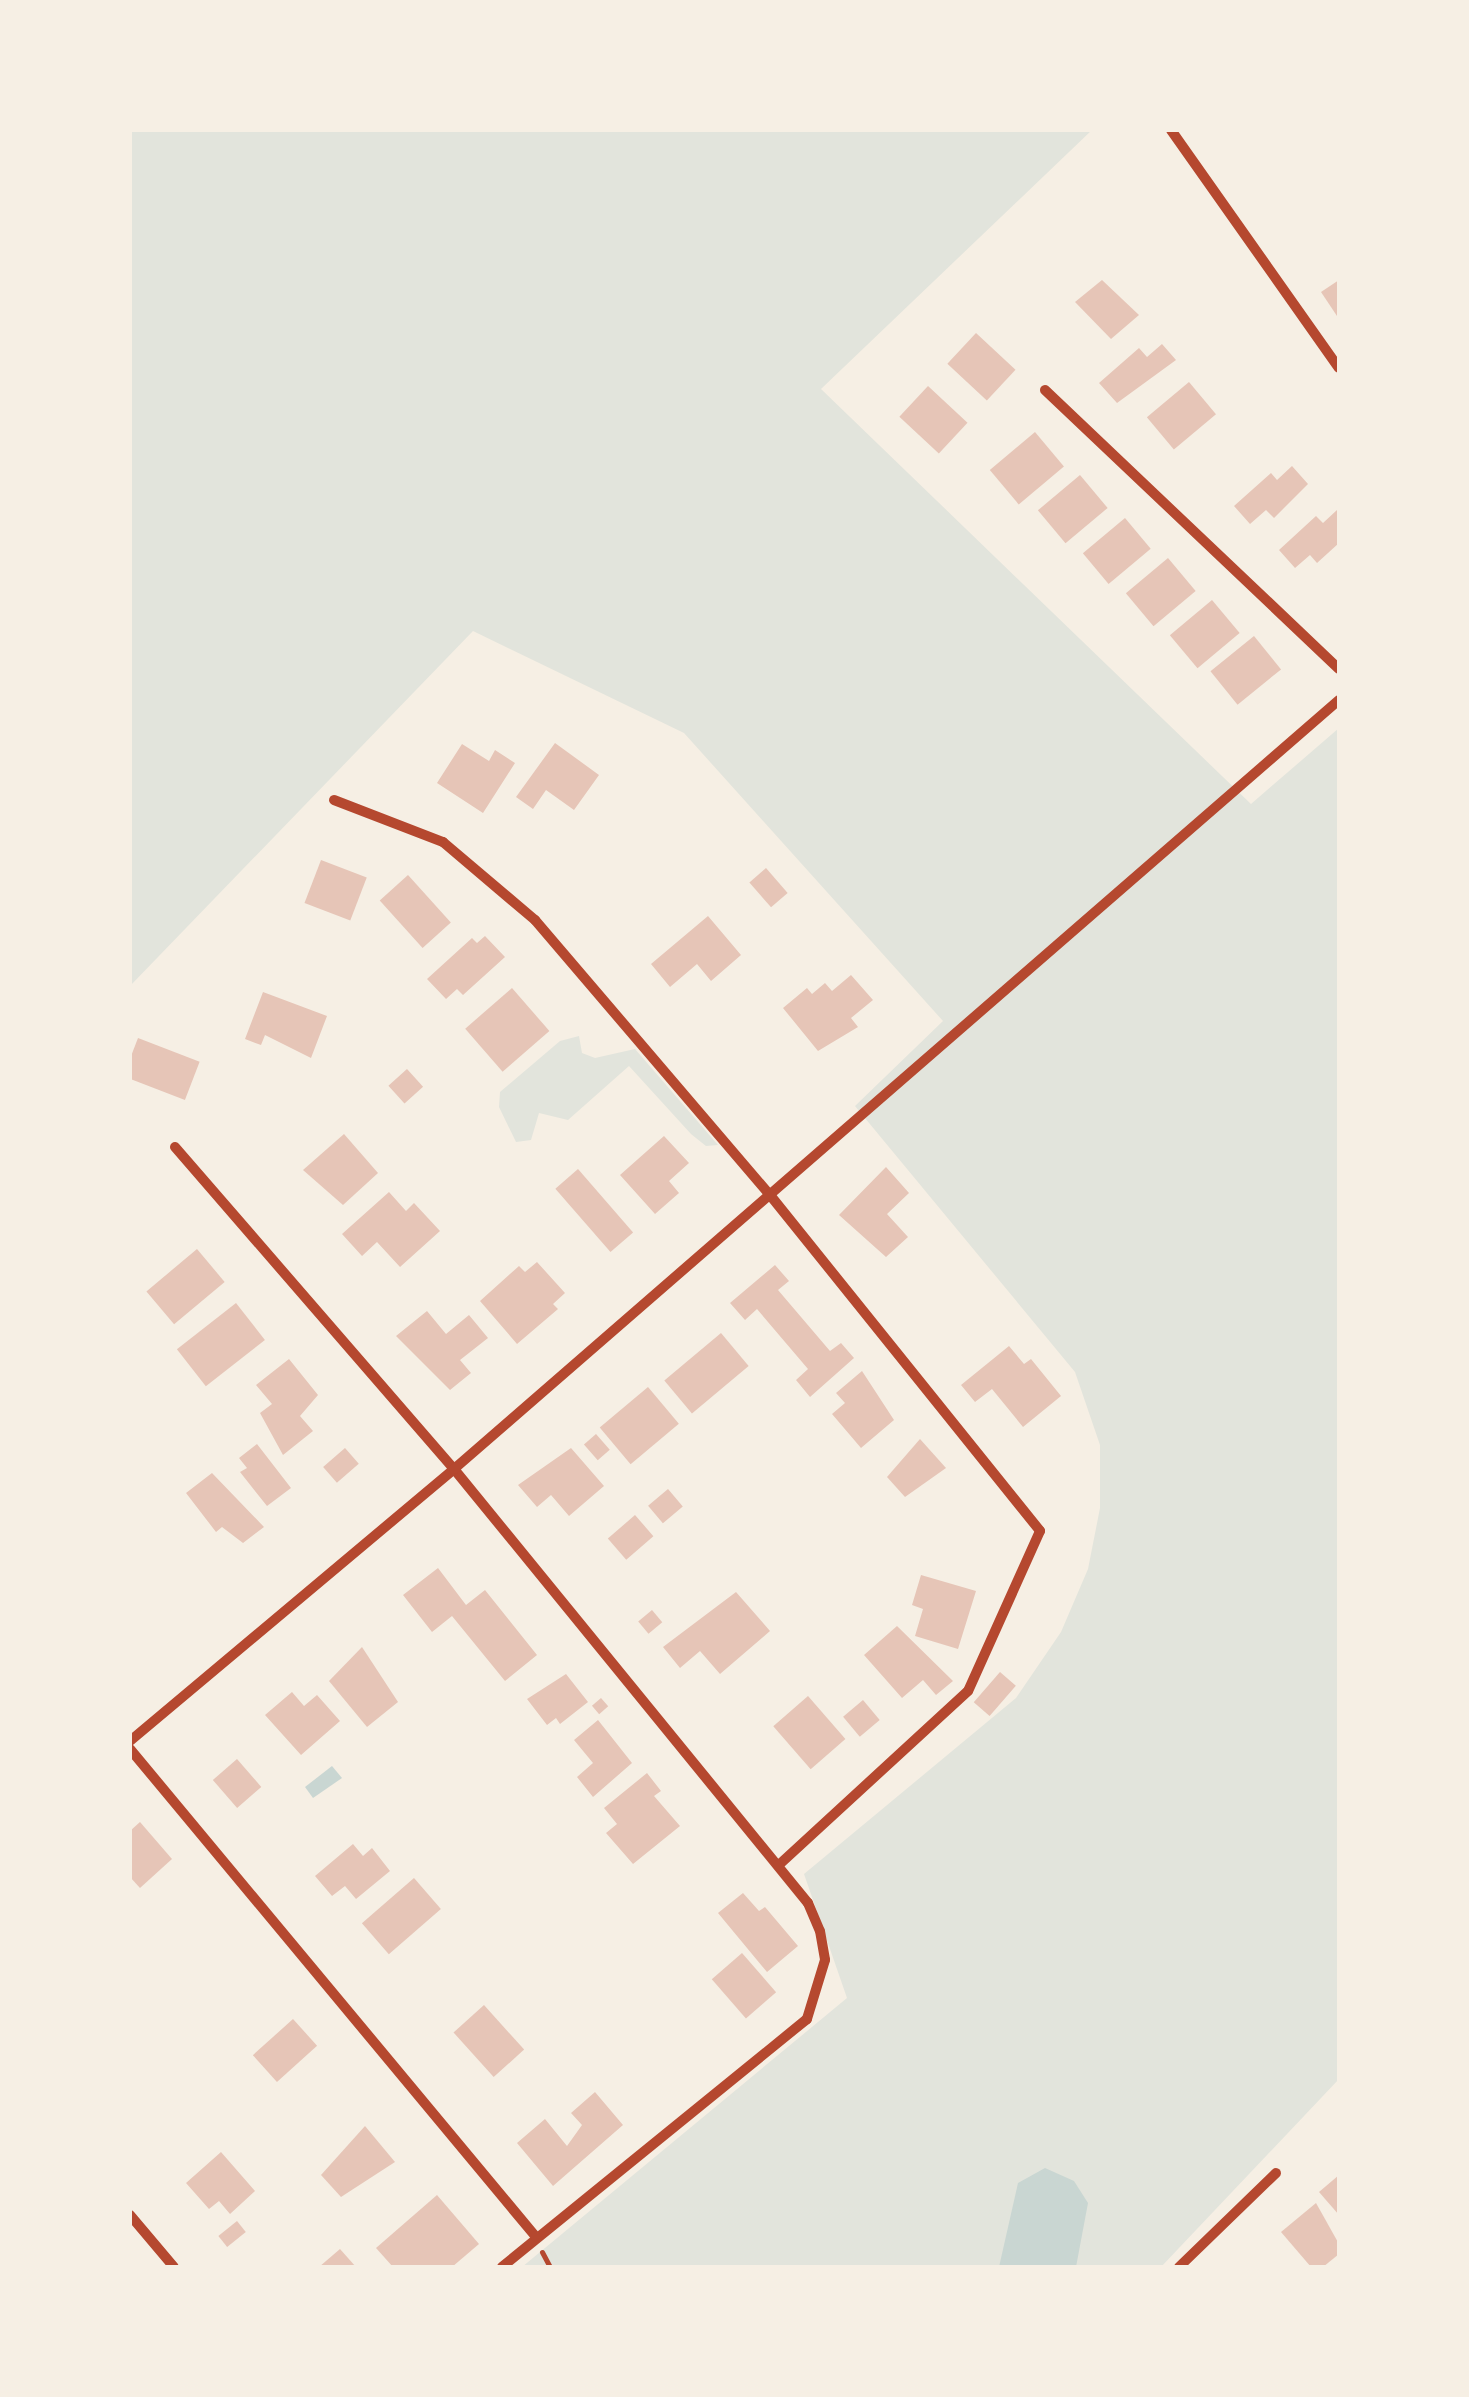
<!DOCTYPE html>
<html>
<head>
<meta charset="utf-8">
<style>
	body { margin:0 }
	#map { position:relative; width:1469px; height:2397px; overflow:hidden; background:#f6efe4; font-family:Commissioner,sans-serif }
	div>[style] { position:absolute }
	.green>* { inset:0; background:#e2e4dc }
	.water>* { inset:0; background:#c9d6d2 }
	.building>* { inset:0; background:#e6c5b7; transform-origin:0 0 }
	.path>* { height:5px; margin:-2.5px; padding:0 2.5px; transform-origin:2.5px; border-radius:2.5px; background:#b5482f }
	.minor>* { height:10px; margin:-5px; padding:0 5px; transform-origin:5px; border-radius:5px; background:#b5482f }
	span { translate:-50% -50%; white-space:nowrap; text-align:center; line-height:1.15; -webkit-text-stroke:9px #f6efe4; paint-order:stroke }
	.frame { position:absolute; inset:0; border:132px solid #f6efe4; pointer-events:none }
</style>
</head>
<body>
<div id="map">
	<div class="green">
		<i style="clip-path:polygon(130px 130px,1092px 130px,821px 389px,1251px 804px,1339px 728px,1339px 2079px,1161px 2267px,522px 2267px,847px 1998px,804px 1874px,1016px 1698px,1061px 1632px,1088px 1569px,1100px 1508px,1100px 1445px,1075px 1372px,855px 1106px,943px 1021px,684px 733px,473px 631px,130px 986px)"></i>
		<i style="clip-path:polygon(579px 1036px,582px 1053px,595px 1058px,635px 1049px,718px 1145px,706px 1146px,691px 1134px,629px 1066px,568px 1120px,539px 1113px,531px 1140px,516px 1142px,499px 1107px,500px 1092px,560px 1041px)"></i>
	</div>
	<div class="water">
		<i style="clip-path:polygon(332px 1766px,342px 1778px,313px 1798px,305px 1787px)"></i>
		<i style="clip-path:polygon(1045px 2168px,1074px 2181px,1088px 2203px,1076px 2267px,999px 2267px,1018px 2183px)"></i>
	</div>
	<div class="building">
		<i style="clip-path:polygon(1102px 280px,1139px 315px,1111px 339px,1075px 302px)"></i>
		<i style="clip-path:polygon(1339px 280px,1339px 319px,1321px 292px)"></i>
		<i style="left:976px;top:333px;width:54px;height:42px;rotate:43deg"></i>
		<i style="clip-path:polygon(1162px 344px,1176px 360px,1117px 403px,1099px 383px,1139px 348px,1147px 357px)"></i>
		<i style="left:1189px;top:382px;width:42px;height:55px;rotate:50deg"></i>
		<i style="left:928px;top:386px;width:54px;height:42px;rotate:43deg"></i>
		<i style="left:1035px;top:432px;width:45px;height:59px;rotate:50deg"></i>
		<i style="clip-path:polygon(1292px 466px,1308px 484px,1274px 518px,1266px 510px,1250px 524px,1234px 506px,1271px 473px,1277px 480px)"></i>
		<i style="left:1080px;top:475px;width:43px;height:55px;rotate:50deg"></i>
		<i style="clip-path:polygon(1337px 510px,1339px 543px,1317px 563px,1310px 555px,1295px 568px,1279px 550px,1316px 516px,1323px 523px)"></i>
		<i style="left:1125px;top:518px;width:40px;height:55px;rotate:50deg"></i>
		<i style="left:1168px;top:558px;width:43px;height:55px;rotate:50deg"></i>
		<i style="left:1212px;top:600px;width:43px;height:55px;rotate:50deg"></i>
		<i style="left:1254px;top:636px;width:43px;height:56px;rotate:51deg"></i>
		<i style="clip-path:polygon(555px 743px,599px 775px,574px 810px,546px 790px,533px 809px,516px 797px)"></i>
		<i style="clip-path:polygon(462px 744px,489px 761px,495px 750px,515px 763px,483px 813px,437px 783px)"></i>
		<i style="left:321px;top:860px;width:49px;height:46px;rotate:21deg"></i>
		<i style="left:766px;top:868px;width:33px;height:22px;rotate:49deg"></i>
		<i style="left:408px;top:875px;width:64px;height:38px;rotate:48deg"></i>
		<i style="clip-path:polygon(708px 916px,741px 955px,711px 981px,697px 964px,670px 987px,651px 964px)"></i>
		<i style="clip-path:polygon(485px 936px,505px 957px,463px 995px,457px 989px,446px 999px,427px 979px,472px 938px,477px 943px)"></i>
		<i style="clip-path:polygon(851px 975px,873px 1000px,851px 1018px,858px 1027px,818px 1051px,783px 1008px,807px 988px,812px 994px,825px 983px,832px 991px)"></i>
		<i style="left:512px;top:988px;width:57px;height:62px;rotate:49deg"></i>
		<i style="clip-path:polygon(263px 992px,327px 1016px,311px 1058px,265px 1035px,261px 1045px,245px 1039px)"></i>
		<i style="left:138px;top:1038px;width:66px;height:41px;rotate:21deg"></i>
		<i style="left:407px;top:1069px;width:24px;height:25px;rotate:48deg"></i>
		<i style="clip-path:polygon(344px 1134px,378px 1173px,343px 1205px,303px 1170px)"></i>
		<i style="clip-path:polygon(664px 1136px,689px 1163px,669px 1181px,679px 1193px,655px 1214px,620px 1175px)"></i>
		<i style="clip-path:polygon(886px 1167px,909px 1193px,887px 1214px,908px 1237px,886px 1257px,839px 1215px)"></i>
		<i style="left:578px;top:1169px;width:84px;height:30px;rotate:49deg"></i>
		<i style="clip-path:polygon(389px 1192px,406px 1211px,414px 1203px,440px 1231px,400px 1267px,377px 1242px,362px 1256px,342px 1234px)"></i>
		<i style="left:197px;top:1249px;width:43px;height:66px;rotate:50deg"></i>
		<i style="clip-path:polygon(537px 1262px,565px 1293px,553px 1304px,558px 1309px,517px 1344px,480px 1301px,519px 1266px,525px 1272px)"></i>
		<i style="clip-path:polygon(775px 1265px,789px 1281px,778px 1290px,830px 1351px,841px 1343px,854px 1358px,810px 1397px,796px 1380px,808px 1369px,757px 1309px,745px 1320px,730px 1303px)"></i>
		<i style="left:236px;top:1303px;width:47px;height:75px;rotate:52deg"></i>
		<i style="clip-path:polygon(427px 1311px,446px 1334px,469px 1315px,488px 1338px,460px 1360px,471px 1373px,450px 1390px,396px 1336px)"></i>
		<i style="left:721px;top:1333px;width:43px;height:74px;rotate:50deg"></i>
		<i style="clip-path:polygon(1009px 1346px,1024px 1364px,1031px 1359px,1061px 1396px,1023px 1427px,992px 1389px,975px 1402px,961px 1385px)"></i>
		<i style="clip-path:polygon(289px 1359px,318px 1395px,300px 1416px,313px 1431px,283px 1455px,260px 1413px,272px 1404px,256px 1385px)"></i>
		<i style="clip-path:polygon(862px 1371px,894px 1420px,861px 1448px,832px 1414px,845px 1403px,836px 1393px)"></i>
		<i style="left:648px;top:1387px;width:48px;height:63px;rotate:50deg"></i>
		<i style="left:596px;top:1434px;width:21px;height:16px;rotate:49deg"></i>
		<i style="clip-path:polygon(920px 1439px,946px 1468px,905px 1497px,887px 1477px)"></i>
		<i style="clip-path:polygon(257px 1444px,291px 1488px,267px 1506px,240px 1472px,247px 1468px,239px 1458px)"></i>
		<i style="left:345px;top:1448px;width:21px;height:29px;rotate:49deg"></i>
		<i style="clip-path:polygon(571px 1448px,604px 1486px,569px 1516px,551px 1495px,537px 1507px,518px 1485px)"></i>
		<i style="clip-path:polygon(212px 1473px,264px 1527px,243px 1543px,222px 1527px,216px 1532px,186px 1493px)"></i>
		<i style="left:668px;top:1489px;width:23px;height:26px;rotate:50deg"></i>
		<i style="left:635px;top:1515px;width:28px;height:36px;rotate:49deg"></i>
		<i style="clip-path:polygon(438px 1568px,466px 1605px,485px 1590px,537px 1655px,505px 1681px,452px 1616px,432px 1632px,403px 1595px)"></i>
		<i style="clip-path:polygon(921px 1575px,976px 1591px,958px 1649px,915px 1636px,923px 1609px,912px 1605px)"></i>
		<i style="clip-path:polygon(736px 1592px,770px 1631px,720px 1674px,700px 1651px,680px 1668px,663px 1647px)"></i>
		<i style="left:652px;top:1610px;width:16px;height:18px;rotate:50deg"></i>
		<i style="clip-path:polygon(897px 1626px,953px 1681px,936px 1695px,923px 1680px,902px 1698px,864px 1655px)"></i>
		<i style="clip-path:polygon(362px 1647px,398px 1702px,367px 1727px,329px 1681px)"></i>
		<i style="left:1000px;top:1672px;width:21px;height:40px;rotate:41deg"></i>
		<i style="clip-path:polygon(566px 1674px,588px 1702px,560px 1724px,556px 1718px,547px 1725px,527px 1699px)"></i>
		<i style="clip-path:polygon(292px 1692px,304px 1706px,317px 1695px,340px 1721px,301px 1755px,265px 1715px)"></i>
		<i style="left:808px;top:1696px;width:57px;height:46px;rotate:49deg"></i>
		<i style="left:601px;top:1698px;width:11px;height:12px;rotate:49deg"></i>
		<i style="left:863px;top:1700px;width:26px;height:26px;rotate:50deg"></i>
		<i style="clip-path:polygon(598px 1720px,632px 1763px,593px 1797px,577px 1777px,593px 1763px,574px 1740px)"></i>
		<i style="left:237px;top:1759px;width:37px;height:32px;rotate:49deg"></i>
		<i style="clip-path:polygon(647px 1773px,661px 1791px,654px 1796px,680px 1826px,633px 1864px,606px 1833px,617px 1824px,604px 1808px)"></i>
		<i style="clip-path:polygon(140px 1822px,172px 1859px,140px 1888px,130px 1877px,130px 1831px)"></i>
		<i style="clip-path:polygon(353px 1844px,363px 1856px,372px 1848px,390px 1871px,356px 1899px,345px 1886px,332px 1896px,315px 1876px)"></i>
		<i style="left:414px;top:1878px;width:41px;height:69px;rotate:49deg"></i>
		<i style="clip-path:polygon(743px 1893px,759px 1911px,765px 1907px,798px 1946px,767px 1972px,718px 1913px)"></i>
		<i style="left:742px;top:1953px;width:52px;height:40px;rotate:49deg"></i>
		<i style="left:484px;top:2005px;width:60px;height:41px;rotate:48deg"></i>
		<i style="left:293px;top:2019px;width:36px;height:54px;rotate:48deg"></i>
		<i style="clip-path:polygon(595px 2092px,623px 2125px,553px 2186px,517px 2143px,545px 2119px,567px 2146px,582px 2125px,571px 2113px)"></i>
		<i style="clip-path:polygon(365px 2126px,395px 2162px,341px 2197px,321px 2175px)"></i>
		<i style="clip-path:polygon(221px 2152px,255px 2191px,230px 2214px,219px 2201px,209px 2209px,186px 2183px)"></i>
		<i style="clip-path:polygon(1339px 2175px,1339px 2215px,1319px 2192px)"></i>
		<i style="clip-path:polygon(437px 2195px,479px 2244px,452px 2267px,393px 2267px,376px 2248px)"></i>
		<i style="clip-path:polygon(1316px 2203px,1339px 2244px,1339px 2254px,1323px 2267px,1311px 2267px,1281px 2232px)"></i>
		<i style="left:237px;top:2221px;width:14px;height:24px;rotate:51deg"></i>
		<i style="clip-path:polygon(340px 2249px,356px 2267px,319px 2267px)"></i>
	</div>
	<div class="path">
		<i style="left:542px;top:2252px;width:17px;rotate:62deg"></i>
	</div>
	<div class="minor">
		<i style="left:1171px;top:130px;width:291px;rotate:54.8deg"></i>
		<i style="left:1045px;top:390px;width:405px;rotate:43.5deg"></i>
		<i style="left:334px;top:800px;width:117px;rotate:21.1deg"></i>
		<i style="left:443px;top:842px;width:121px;rotate:40.3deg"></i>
		<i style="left:535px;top:920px;width:362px;rotate:49.5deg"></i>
		<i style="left:770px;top:1195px;width:431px;rotate:51.2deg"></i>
		<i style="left:1040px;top:1531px;width:175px;rotate:114.2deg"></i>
		<i style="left:968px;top:1691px;width:258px;rotate:137.4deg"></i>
		<i style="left:175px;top:1147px;width:426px;rotate:49.1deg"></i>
		<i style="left:454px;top:1469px;width:560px;rotate:50.8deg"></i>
		<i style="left:808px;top:1903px;width:30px;rotate:67deg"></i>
		<i style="left:820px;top:1931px;width:29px;rotate:80deg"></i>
		<i style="left:825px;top:1960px;width:62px;rotate:107deg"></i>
		<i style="left:807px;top:2019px;width:393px;rotate:140.9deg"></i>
		<i style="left:130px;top:1741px;width:423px;rotate:-40deg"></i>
		<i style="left:454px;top:1469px;width:1172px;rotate:-40.99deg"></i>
		<i style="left:130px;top:1749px;width:635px;rotate:50.24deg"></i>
		<i style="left:130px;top:2215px;width:68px;rotate:49.8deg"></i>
		<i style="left:1179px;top:2267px;width:135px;rotate:-44.1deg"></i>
	</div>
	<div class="frame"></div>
</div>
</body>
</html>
